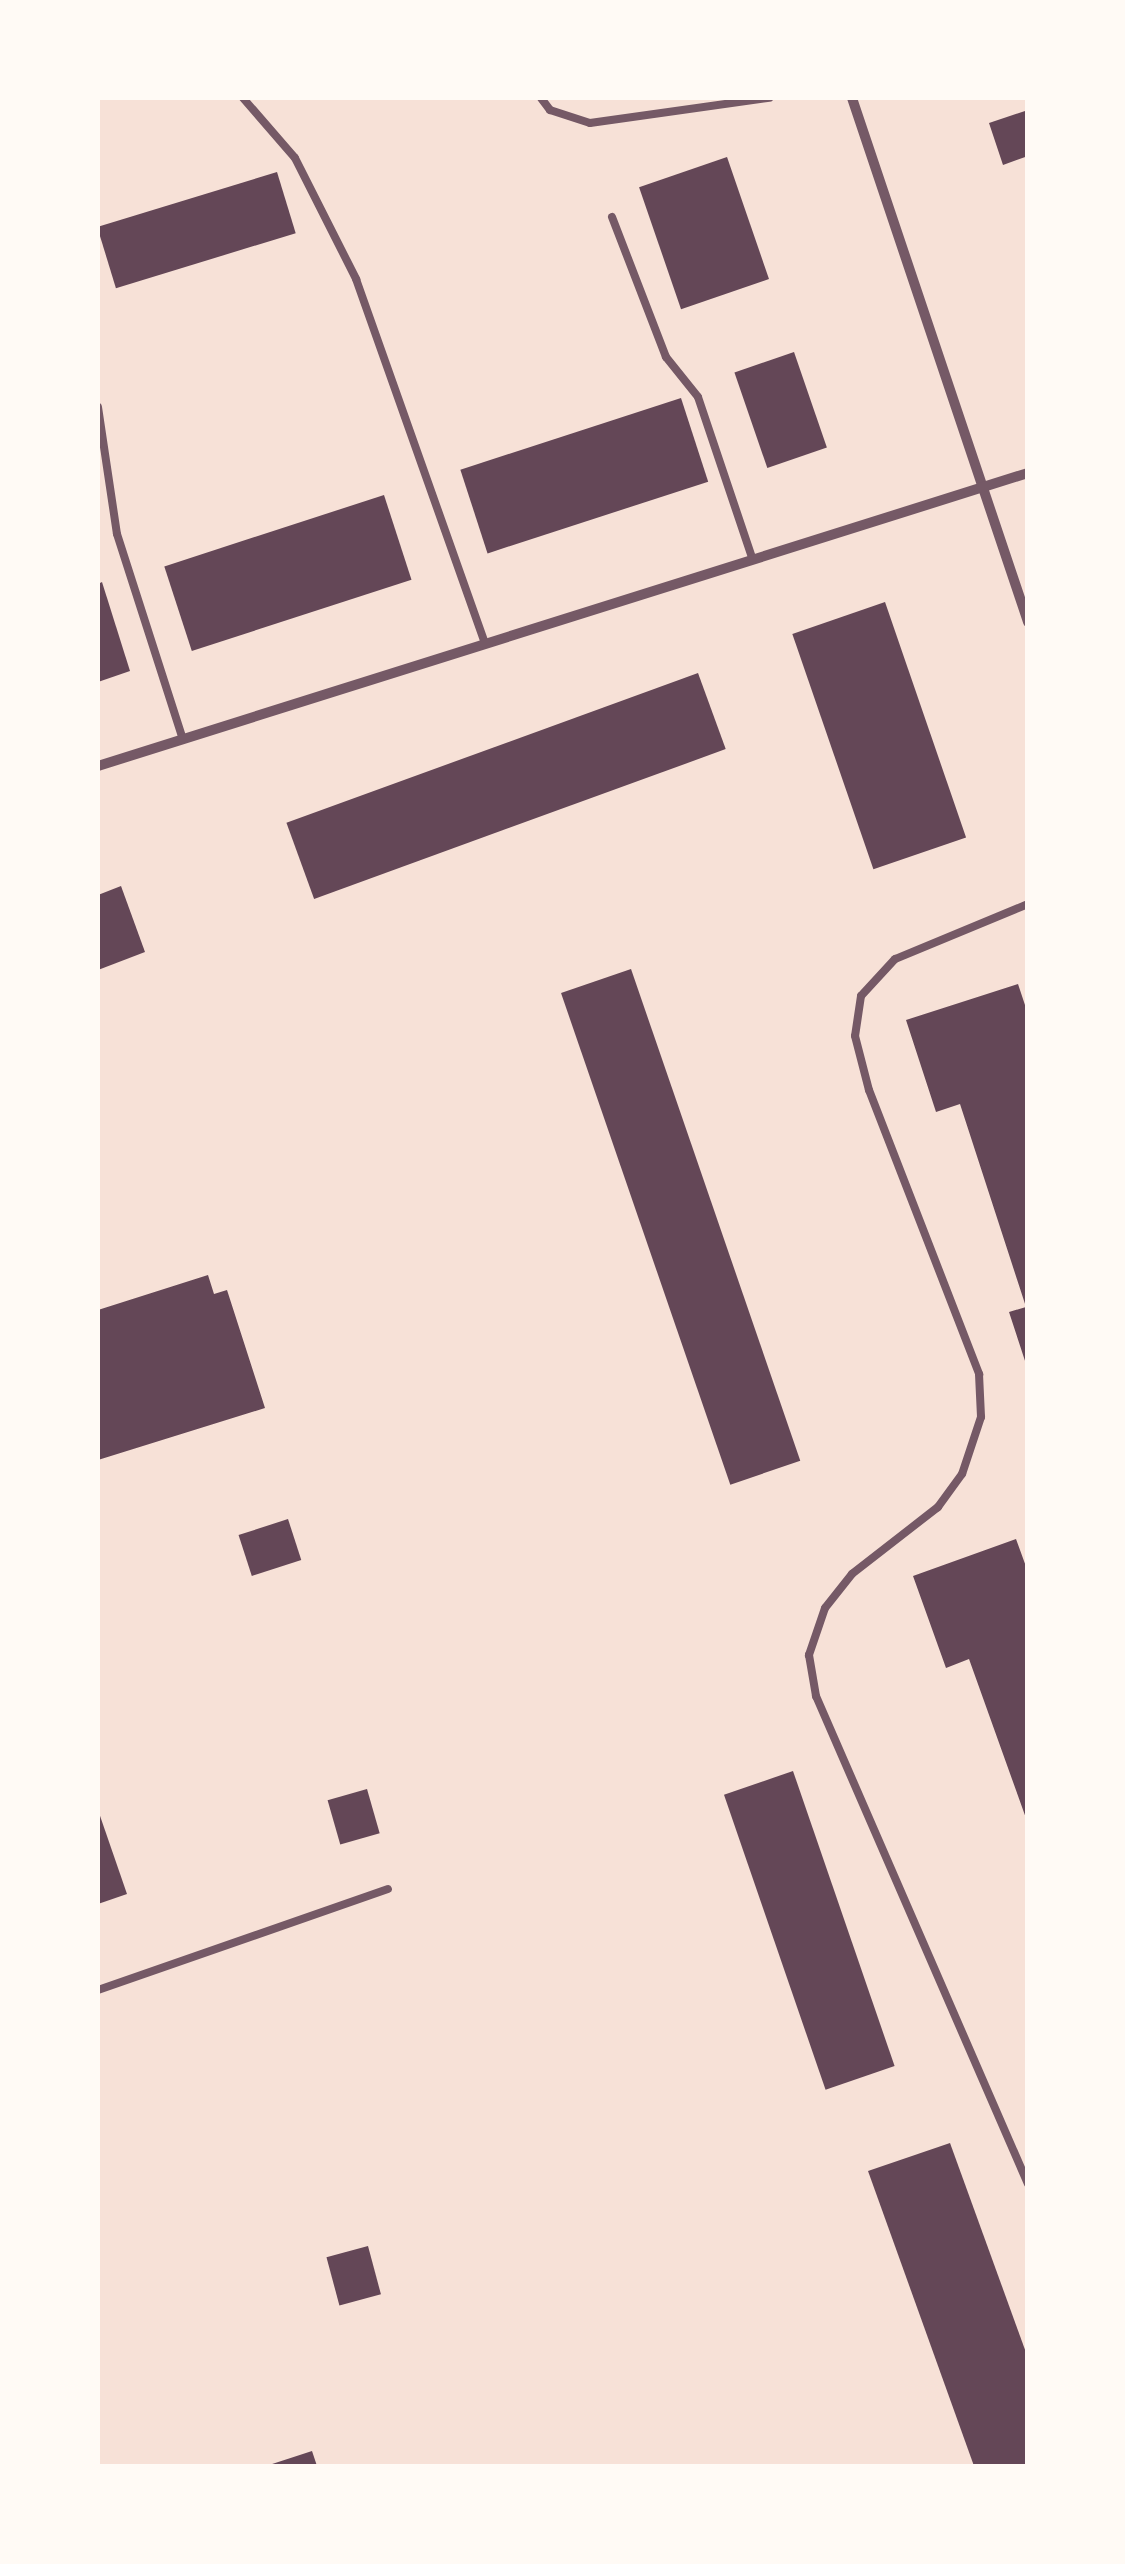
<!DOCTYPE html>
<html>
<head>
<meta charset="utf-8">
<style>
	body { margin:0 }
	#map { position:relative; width:1125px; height:2564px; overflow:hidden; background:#f7e1d7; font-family:"Noto Sans",sans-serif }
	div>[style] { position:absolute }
	.building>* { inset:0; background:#644757; transform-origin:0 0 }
	.service>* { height:8px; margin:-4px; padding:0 4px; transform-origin:4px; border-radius:4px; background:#755966 }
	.minor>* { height:10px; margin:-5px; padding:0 5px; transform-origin:5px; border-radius:5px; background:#755966 }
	span { translate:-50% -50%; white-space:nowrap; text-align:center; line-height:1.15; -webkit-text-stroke:10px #fffaf5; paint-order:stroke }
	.frame { position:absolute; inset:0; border:100px solid #fffaf5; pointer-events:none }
</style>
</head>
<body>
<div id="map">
	<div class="building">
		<i style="clip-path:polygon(1028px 110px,1028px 156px,1003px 165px,989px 123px)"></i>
		<i style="left:727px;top:157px;width:129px;height:93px;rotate:71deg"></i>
		<i style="left:277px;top:172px;width:64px;height:188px;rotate:73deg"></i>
		<i style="left:794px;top:352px;width:101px;height:63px;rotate:71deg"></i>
		<i style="left:681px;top:398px;width:88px;height:232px;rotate:72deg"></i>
		<i style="left:384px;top:495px;width:89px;height:231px;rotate:72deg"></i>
		<i style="clip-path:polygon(102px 582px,130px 671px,98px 682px,98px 584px)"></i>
		<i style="left:885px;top:602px;width:249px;height:98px;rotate:71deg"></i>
		<i style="left:698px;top:673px;width:81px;height:438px;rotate:70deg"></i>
		<i style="clip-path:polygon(121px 886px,145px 952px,98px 970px,98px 895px)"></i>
		<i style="left:631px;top:969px;width:520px;height:74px;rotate:71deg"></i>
		<i style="clip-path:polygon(1018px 984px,1028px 1014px,1027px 1367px,1009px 1312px,1026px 1307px,960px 1104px,936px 1112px,906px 1020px)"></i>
		<i style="clip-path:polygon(208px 1275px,214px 1294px,227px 1290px,265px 1408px,98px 1460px,98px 1310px)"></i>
		<i style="left:288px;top:1519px;width:43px;height:52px;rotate:72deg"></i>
		<i style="clip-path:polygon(1016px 1539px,1028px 1572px,1027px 1821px,969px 1659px,946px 1668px,913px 1576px)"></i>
		<i style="left:793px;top:1771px;width:312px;height:73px;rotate:71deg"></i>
		<i style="left:367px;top:1789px;width:46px;height:41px;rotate:74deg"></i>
		<i style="clip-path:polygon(98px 1810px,127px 1894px,98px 1904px)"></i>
		<i style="clip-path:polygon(950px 2143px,1028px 2358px,1028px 2466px,974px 2466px,868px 2171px)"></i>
		<i style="left:368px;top:2246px;width:50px;height:43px;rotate:75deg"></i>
		<i style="clip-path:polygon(312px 2451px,317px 2466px,266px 2466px)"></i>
	</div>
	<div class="service">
		<i style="left:243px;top:98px;width:79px;rotate:49.1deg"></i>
		<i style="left:295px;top:158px;width:136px;rotate:63.2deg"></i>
		<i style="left:356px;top:279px;width:387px;rotate:70.5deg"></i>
		<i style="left:541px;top:98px;width:15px;rotate:53deg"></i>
		<i style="left:550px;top:110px;width:42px;rotate:18deg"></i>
		<i style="left:590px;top:123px;width:181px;rotate:-8deg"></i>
		<i style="left:612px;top:217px;width:150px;rotate:68.9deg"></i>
		<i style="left:666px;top:357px;width:51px;rotate:51.3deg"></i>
		<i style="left:698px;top:397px;width:172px;rotate:71.4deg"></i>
		<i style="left:98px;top:407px;width:128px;rotate:81.5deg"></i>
		<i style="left:117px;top:534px;width:215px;rotate:72.2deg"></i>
		<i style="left:1028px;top:904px;width:144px;rotate:157.5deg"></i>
		<i style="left:895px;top:959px;width:50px;rotate:132.6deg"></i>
		<i style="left:861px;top:996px;width:40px;rotate:98.5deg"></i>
		<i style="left:855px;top:1036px;width:56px;rotate:75.5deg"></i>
		<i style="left:869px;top:1090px;width:305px;rotate:68.8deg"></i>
		<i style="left:979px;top:1374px;width:43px;rotate:87.3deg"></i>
		<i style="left:981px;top:1417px;width:60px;rotate:108.4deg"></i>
		<i style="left:962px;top:1474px;width:41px;rotate:126deg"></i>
		<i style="left:938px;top:1507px;width:109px;rotate:142.1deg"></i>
		<i style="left:852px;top:1574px;width:43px;rotate:128.5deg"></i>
		<i style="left:825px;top:1608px;width:50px;rotate:108.8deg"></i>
		<i style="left:809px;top:1655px;width:42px;rotate:80.3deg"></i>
		<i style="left:816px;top:1696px;width:532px;rotate:66.52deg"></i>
		<i style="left:98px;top:1990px;width:307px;rotate:-19.2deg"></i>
	</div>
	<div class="minor">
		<i style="left:852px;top:98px;width:553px;rotate:71.43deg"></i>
		<i style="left:98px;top:766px;width:975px;rotate:-17.49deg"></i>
	</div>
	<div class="frame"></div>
</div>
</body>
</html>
